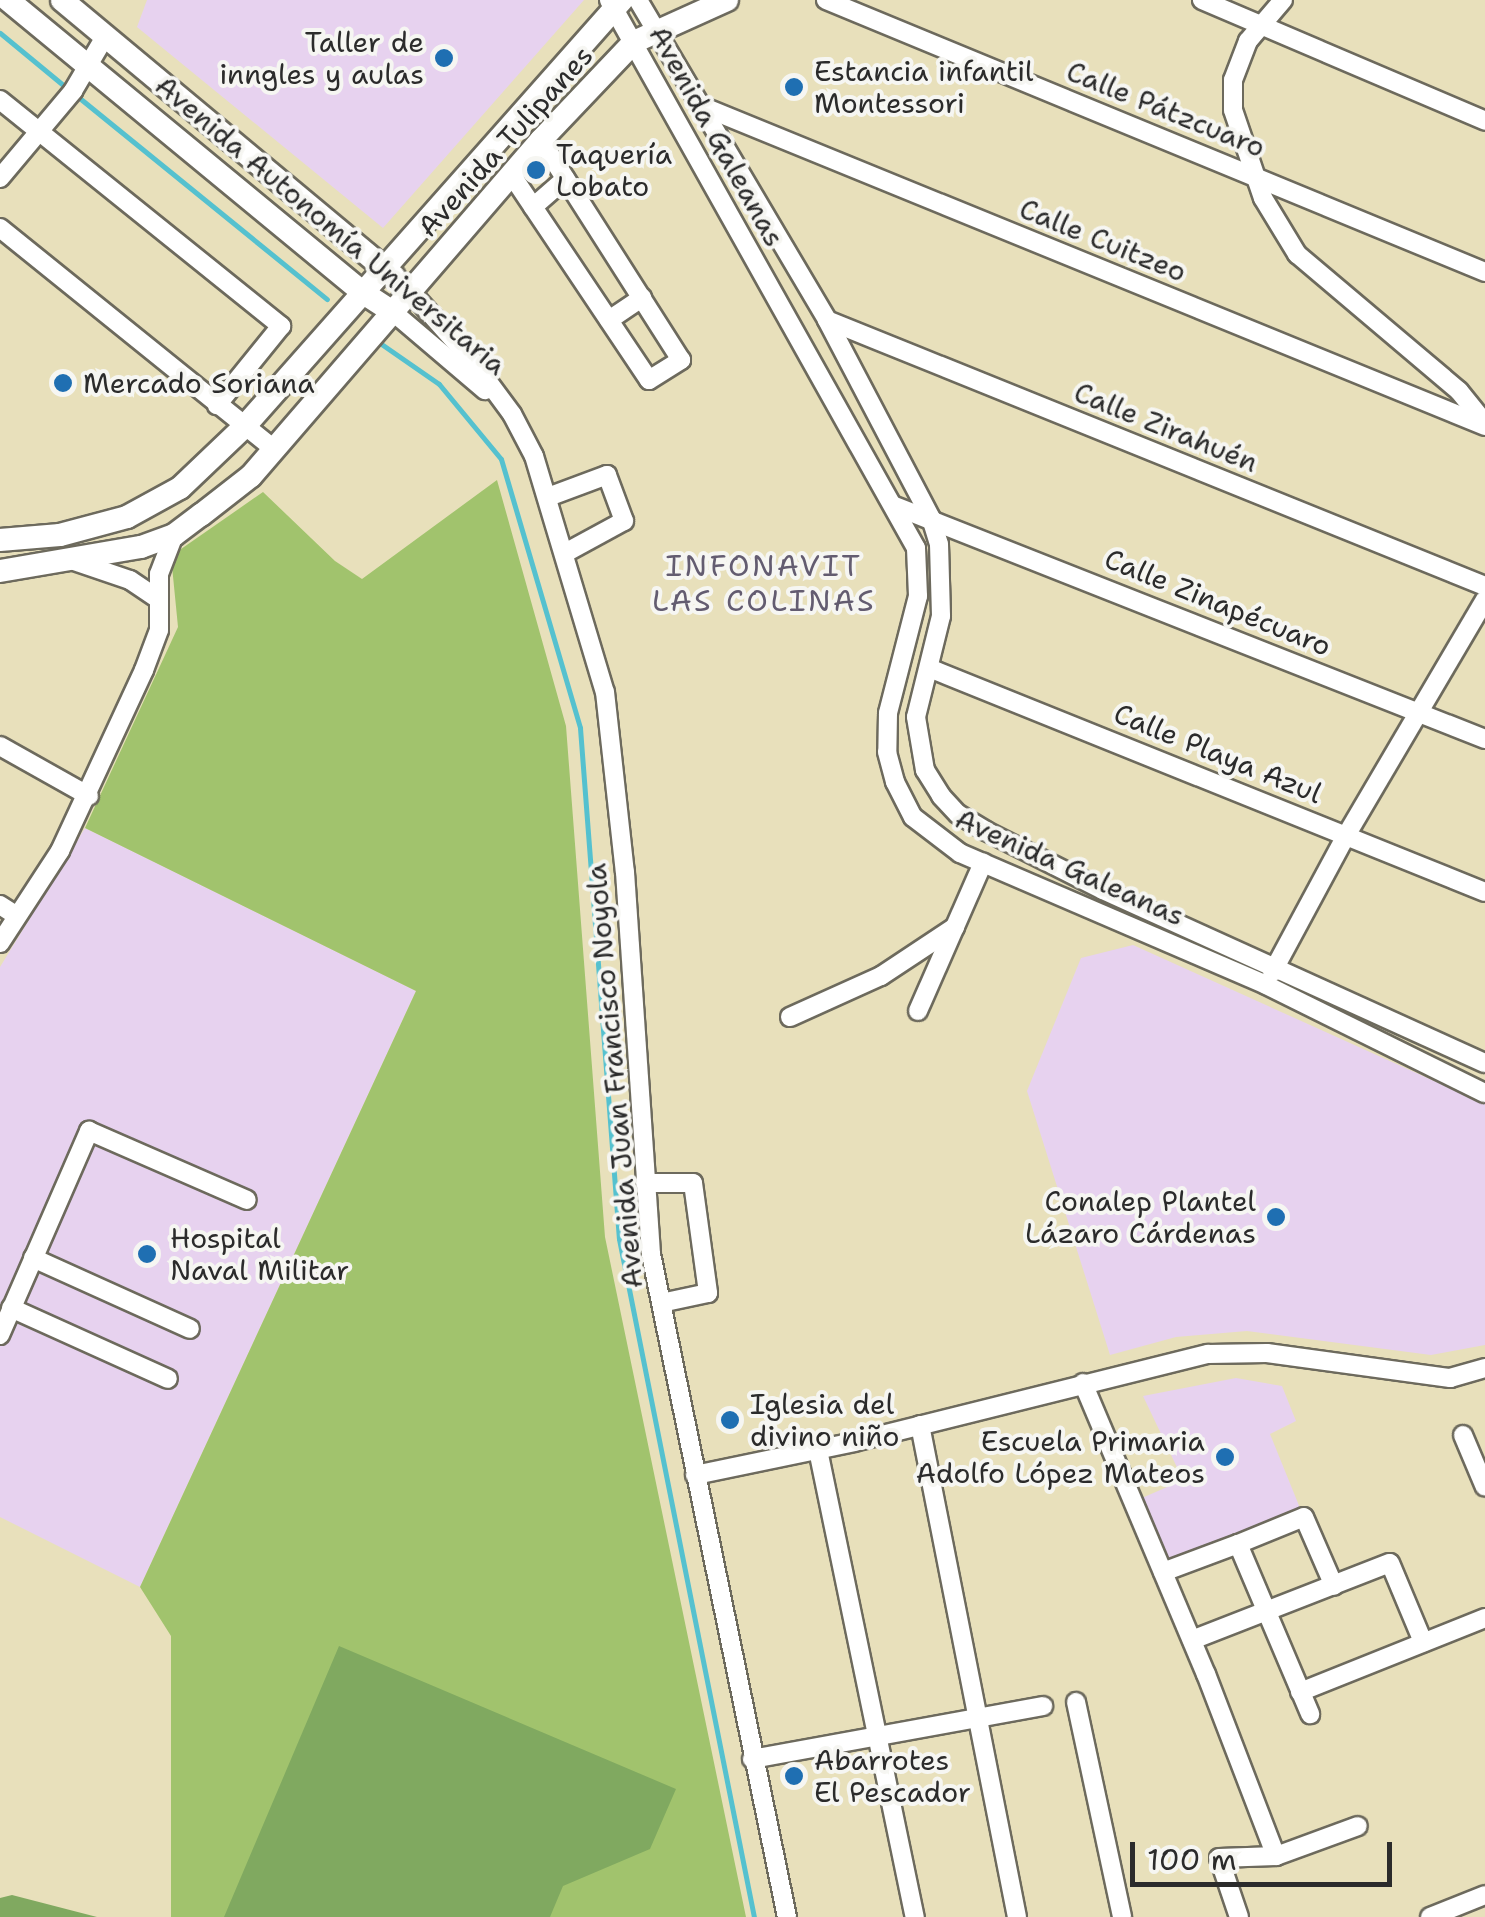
<!DOCTYPE html>
<html>
<head>
<meta charset="utf-8">
<style>
	body { margin:0 }
	#map { position:relative; width:1485px; height:1917px; overflow:hidden; background:#e8e0bb; font-family:"Shantell Sans",sans-serif }
	div>[style] { position:absolute }
	.built>* { inset:0; background:#e7d2ef }
	.green>* { inset:0; background:#a1c36d }
	.forest>* { inset:0; background:#80a960 }
	.stream>* { height:5px; margin:-2.5px; padding:0 2.5px; transform-origin:2.5px; border-radius:2.5px; background:#55c1cf }
	.roads { filter:drop-shadow(2px 0 #6d6a5d) drop-shadow(-2px 0 #6d6a5d) drop-shadow(0 2px #6d6a5d) drop-shadow(0 -2px #6d6a5d) }
	.minor>* { height:18px; margin:-9px; padding:0 9px; transform-origin:9px; border-radius:9px; background:#fff }
	.major>* { height:22px; margin:-11px; padding:0 11px; transform-origin:11px; border-radius:11px; background:#fff }
	.dots>* { width:28px; height:28px; translate:-50% -50%; box-sizing:border-box; border:5px solid #f6f6f2; border-radius:50% }
	span { translate:-50% -50%; white-space:nowrap; text-align:center; line-height:1.15; -webkit-text-stroke:8px #f6f6f2; paint-order:stroke }
	.poi-label { font-size:28px; color:#2b2b2b }
	.right { translate:-100% -50%; text-align:right }
	.left { translate:0 -50%; text-align:left }
	.street-label { font-size:28px; color:#2b2b2b }
	.neighbourhood-label { font-size:30px; color:#635c70; letter-spacing:2.5px }
	.scale { position:absolute; left:1130px; top:1842px; width:262px; height:45px; box-sizing:border-box; border:5px solid #2b2b2b; border-top:0; padding-left:12px; font-size:30px; line-height:35px; white-space:nowrap; color:#2b2b2b; -webkit-text-stroke:8px #f6f6f2; paint-order:stroke }
</style>
</head>
<body>
<div id="map">
	<div class="built">
		<i style="clip-path:polygon(147px 0,584px 0,383px 228px,137px 27px)"></i>
		<i style="clip-path:polygon(85px 828px,416px 991px,140px 1587px,0 1517px,0 967px)"></i>
		<i style="clip-path:polygon(1133px 945px,1485px 1104px,1485px 1345px,1431px 1355px,1247px 1331px,1176px 1337px,1110px 1355px,1027px 1091px,1081px 958px)"></i>
		<i style="clip-path:polygon(1236px 1378px,1282px 1386px,1296px 1421px,1270px 1434px,1302px 1513px,1170px 1564px,1142px 1498px,1183px 1480px,1143px 1396px)"></i>
	</div>
	<div class="green">
		<i style="clip-path:polygon(497px 480px,566px 726px,605px 1237px,746px 1917px,171px 1917px,171px 1636px,140px 1587px,416px 991px,85px 828px,178px 627px,171px 556px,263px 492px,335px 561px,362px 579px)"></i>
	</div>
	<div class="forest">
		<i style="clip-path:polygon(339px 1646px,676px 1789px,650px 1849px,563px 1886px,550px 1917px,224px 1917px)"></i>
		<i style="clip-path:polygon(12px 1895px,97px 1917px,0 1917px,0 1898px)"></i>
	</div>
	<div class="stream">
		<i style="left:0;top:33px;width:88px;rotate:39.5deg"></i>
		<i style="left:77px;top:96px;width:322px;rotate:39.1deg"></i>
		<i style="left:377px;top:341px;width:75px;rotate:34.7deg"></i>
		<i style="left:439px;top:384px;width:97px;rotate:50.4deg"></i>
		<i style="left:501px;top:459px;width:280px;rotate:73.6deg"></i>
		<i style="left:580px;top:728px;width:512px;rotate:85.64deg"></i>
		<i style="left:619px;top:1239px;width:691px;rotate:78.74deg"></i>
	</div>
	<div class="roads">
		<div class="minor">
			<i style="left:609px;top:0;width:628px;rotate:60.74deg"></i>
			<i style="left:916px;top:548px;width:48px;rotate:87.6deg"></i>
			<i style="left:918px;top:596px;width:121px;rotate:104.4deg"></i>
			<i style="left:888px;top:713px;width:39px;rotate:91deg"></i>
			<i style="left:887px;top:752px;width:31px;rotate:75deg"></i>
			<i style="left:895px;top:782px;width:39px;rotate:63deg"></i>
			<i style="left:913px;top:817px;width:59px;rotate:37.5deg"></i>
			<i style="left:960px;top:853px;width:333px;rotate:23.3deg"></i>
			<i style="left:1266px;top:985px;width:244px;rotate:26.3deg"></i>
			<i style="left:638px;top:0;width:372px;rotate:59.4deg"></i>
			<i style="left:827px;top:320px;width:224px;rotate:62.3deg"></i>
			<i style="left:931px;top:518px;width:27px;rotate:73deg"></i>
			<i style="left:939px;top:544px;width:72px;rotate:88.4deg"></i>
			<i style="left:941px;top:616px;width:104px;rotate:103.9deg"></i>
			<i style="left:916px;top:717px;width:54px;rotate:80.4deg"></i>
			<i style="left:925px;top:770px;width:31px;rotate:58deg"></i>
			<i style="left:941px;top:796px;width:25px;rotate:47deg"></i>
			<i style="left:958px;top:814px;width:33px;rotate:31deg"></i>
			<i style="left:986px;top:831px;width:131px;rotate:26.8deg"></i>
			<i style="left:1103px;top:890px;width:419px;rotate:24.4deg"></i>
			<i style="left:826px;top:0;width:713px;rotate:22.43deg"></i>
			<i style="left:1202px;top:0;width:308px;rotate:23.1deg"></i>
			<i style="left:1283px;top:0;width:54px;rotate:130.5deg"></i>
			<i style="left:1248px;top:41px;width:42px;rotate:111deg"></i>
			<i style="left:1233px;top:80px;width:30px;rotate:90deg"></i>
			<i style="left:1233px;top:110px;width:93px;rotate:71.2deg"></i>
			<i style="left:1263px;top:198px;width:66px;rotate:58.7deg"></i>
			<i style="left:1297px;top:254px;width:212px;rotate:40.2deg"></i>
			<i style="left:1459px;top:391px;width:41px;rotate:50.9deg"></i>
			<i style="left:0;top:100px;width:361px;rotate:38.8deg"></i>
			<i style="left:281px;top:326px;width:102px;rotate:129deg"></i>
			<i style="left:699px;top:105px;width:849px;rotate:22.21deg"></i>
			<i style="left:511px;top:174px;width:248px;rotate:56.2deg"></i>
			<i style="left:649px;top:380px;width:38px;rotate:-32deg"></i>
			<i style="left:681px;top:360px;width:261px;rotate:-122.5deg"></i>
			<i style="left:0;top:178px;width:114px;rotate:-50deg"></i>
			<i style="left:73px;top:91px;width:65px;rotate:-59.5deg"></i>
			<i style="left:533px;top:207px;width:43px;rotate:-41.2deg"></i>
			<i style="left:0;top:228px;width:352px;rotate:38.9deg"></i>
			<i style="left:411px;top:292px;width:96px;rotate:48.4deg"></i>
			<i style="left:475px;top:364px;width:62px;rotate:53.5deg"></i>
			<i style="left:512px;top:414px;width:47px;rotate:62.4deg"></i>
			<i style="left:534px;top:456px;width:246px;rotate:73.3deg"></i>
			<i style="left:605px;top:692px;width:181px;rotate:83.7deg"></i>
			<i style="left:625px;top:872px;width:383px;rotate:86.1deg"></i>
			<i style="left:651px;top:1254px;width:677px;rotate:78.41deg"></i>
			<i style="left:393px;top:312px;width:121px;rotate:40.3deg"></i>
			<i style="left:609px;top:320px;width:40px;rotate:-34deg"></i>
			<i style="left:827px;top:320px;width:710px;rotate:22.01deg"></i>
			<i style="left:548px;top:497px;width:63px;rotate:-20.4deg"></i>
			<i style="left:607px;top:475px;width:49px;rotate:69.7deg"></i>
			<i style="left:624px;top:521px;width:67px;rotate:151.5deg"></i>
			<i style="left:895px;top:506px;width:634px;rotate:21.55deg"></i>
			<i style="left:74px;top:561px;width:59px;rotate:18.7deg"></i>
			<i style="left:130px;top:580px;width:34px;rotate:34deg"></i>
			<i style="left:929px;top:668px;width:599px;rotate:21.94deg"></i>
			<i style="left:0;top:746px;width:102px;rotate:29.3deg"></i>
			<i style="left:0;top:905px;width:20px;rotate:33deg"></i>
			<i style="left:0;top:943px;width:110px;rotate:-56.9deg"></i>
			<i style="left:60px;top:851px;width:200px;rotate:-65.1deg"></i>
			<i style="left:144px;top:670px;width:43px;rotate:-69.4deg"></i>
			<i style="left:159px;top:630px;width:56px;rotate:-90deg"></i>
			<i style="left:159px;top:574px;width:42px;rotate:-69deg"></i>
			<i style="left:1272px;top:973px;width:158px;rotate:-61.7deg"></i>
			<i style="left:1347px;top:834px;width:272px;rotate:-59.5deg"></i>
			<i style="left:918px;top:1011px;width:162px;rotate:-66.3deg"></i>
			<i style="left:790px;top:1017px;width:100px;rotate:-24.3deg"></i>
			<i style="left:881px;top:976px;width:89px;rotate:-33.5deg"></i>
			<i style="left:645px;top:1183px;width:48px"></i>
			<i style="left:693px;top:1183px;width:111px;rotate:82.2deg"></i>
			<i style="left:708px;top:1293px;width:48px;rotate:168deg"></i>
			<i style="left:33px;top:1258px;width:172px;rotate:24.3deg"></i>
			<i style="left:11px;top:1308px;width:172px;rotate:24.3deg"></i>
			<i style="left:0;top:1335px;width:223px;rotate:-66.4deg"></i>
			<i style="left:89px;top:1131px;width:172px;rotate:23.6deg"></i>
			<i style="left:1083px;top:1383px;width:316px;rotate:67.1deg"></i>
			<i style="left:1206px;top:1674px;width:195px;rotate:69deg"></i>
			<i style="left:920px;top:1425px;width:501px;rotate:78.85deg"></i>
			<i style="left:1463px;top:1435px;width:56px;rotate:67.1deg"></i>
			<i style="left:818px;top:1450px;width:477px;rotate:78.3deg"></i>
			<i style="left:695px;top:1475px;width:162px;rotate:-11.7deg"></i>
			<i style="left:854px;top:1442px;width:365px;rotate:-14deg"></i>
			<i style="left:1208px;top:1354px;width:59px;rotate:-1deg"></i>
			<i style="left:1267px;top:1353px;width:185px;rotate:7.8deg"></i>
			<i style="left:1450px;top:1378px;width:36px;rotate:-16deg"></i>
			<i style="left:1238px;top:1544px;width:71px;rotate:-22.2deg"></i>
			<i style="left:1304px;top:1517px;width:75px;rotate:66.5deg"></i>
			<i style="left:1163px;top:1572px;width:80px;rotate:-20.5deg"></i>
			<i style="left:1238px;top:1544px;width:185px;rotate:67deg"></i>
			<i style="left:1192px;top:1640px;width:212px;rotate:-21.3deg"></i>
			<i style="left:1390px;top:1563px;width:86px;rotate:67.3deg"></i>
			<i style="left:1300px;top:1692px;width:199px;rotate:-21.8deg"></i>
			<i style="left:1076px;top:1702px;width:220px;rotate:77.9deg"></i>
			<i style="left:752px;top:1759px;width:296px;rotate:-10.3deg"></i>
			<i style="left:1239px;top:1917px;width:62px;rotate:-108.7deg"></i>
			<i style="left:1219px;top:1858px;width:57px;rotate:-2deg"></i>
			<i style="left:1276px;top:1856px;width:87px;rotate:-20.1deg"></i>
			<i style="left:1430px;top:1917px;width:59px;rotate:-21.8deg"></i>
		</div>
		<div class="major">
			<i style="left:8px;top:0;width:459px;rotate:39.5deg"></i>
			<i style="left:362px;top:292px;width:37px;rotate:33deg"></i>
			<i style="left:62px;top:0;width:432px;rotate:39.8deg"></i>
			<i style="left:0;top:540px;width:60px;rotate:-4.8deg"></i>
			<i style="left:60px;top:535px;width:69px;rotate:-15deg"></i>
			<i style="left:127px;top:517px;width:60px;rotate:-28.7deg"></i>
			<i style="left:180px;top:488px;width:88px;rotate:-43.6deg"></i>
			<i style="left:244px;top:427px;width:570px;rotate:-48.48deg"></i>
			<i style="left:0;top:571px;width:143px;rotate:-9.7deg"></i>
			<i style="left:141px;top:547px;width:35px;rotate:-20deg"></i>
			<i style="left:174px;top:535px;width:34px;rotate:-37deg"></i>
			<i style="left:201px;top:515px;width:63px;rotate:-38deg"></i>
			<i style="left:251px;top:476px;width:444px;rotate:-49.2deg"></i>
			<i style="left:541px;top:140px;width:135px;rotate:-46.5deg"></i>
			<i style="left:634px;top:42px;width:102px;rotate:-24.3deg"></i>
		</div>
	</div>
	<div class="dots">
		<i style="left:444px;top:58px;background:#1f6fb2"></i>
		<i style="left:794px;top:87px;background:#1f6fb2"></i>
		<i style="left:536px;top:170px;background:#1f6fb2"></i>
		<i style="left:63px;top:383px;background:#1f6fb2"></i>
		<i style="left:1276px;top:1217px;background:#1f6fb2"></i>
		<i style="left:147px;top:1254px;background:#1f6fb2"></i>
		<i style="left:730px;top:1420px;background:#1f6fb2"></i>
		<i style="left:1225px;top:1457px;background:#1f6fb2"></i>
		<i style="left:794px;top:1776px;background:#1f6fb2"></i>
	</div>
	<div class="poi-label">
		<span class="right" style="left:424px;top:58px">Taller de<br>inngles y aulas</span>
		<span class="left" style="left:814px;top:87px">Estancia infantil<br>Montessori</span>
		<span class="left" style="left:556px;top:170px">Taquería<br>Lobato</span>
		<span class="left" style="left:83px;top:383px">Mercado Soriana</span>
		<span class="right" style="left:1256px;top:1217px">Conalep Plantel<br>Lázaro Cárdenas</span>
		<span class="left" style="left:170px;top:1254px">Hospital<br>Naval Militar</span>
		<span class="left" style="left:750px;top:1420px">Iglesia del<br>divino niño</span>
		<span class="right" style="left:1205px;top:1457px">Escuela Primaria<br>Adolfo López Mateos</span>
		<span class="left" style="left:814px;top:1776px">Abarrotes<br>El Pescador</span>
	</div>
	<div class="street-label">
		<span style="left:1166px;top:109px;rotate:22deg">Calle Pátzcuaro</span>
		<span style="left:717px;top:136px;rotate:61deg">Avenida Galeanas</span>
		<span style="left:505px;top:141px;rotate:-48deg">Avenida Tulipanes</span>
		<span style="left:331px;top:225px;rotate:40deg">Avenida Autonomía Universitaria</span>
		<span style="left:1103px;top:240px;rotate:22deg">Calle Cuitzeo</span>
		<span style="left:1166px;top:427px;rotate:22deg">Calle Zirahuén</span>
		<span style="left:1218px;top:602px;rotate:22deg">Calle Zinapécuaro</span>
		<span style="left:1218px;top:753px;rotate:22deg">Calle Playa Azul</span>
		<span style="left:1070px;top:867px;rotate:24deg">Avenida Galeanas</span>
		<span style="left:614px;top:1076px;rotate:-95deg">Avenida Juan Francisco Noyola</span>
	</div>
	<div class="neighbourhood-label">
		<span style="left:764px;top:583px">INFONAVIT<br>LAS COLINAS</span>
	</div>
	<div class="scale">100 m</div>
</div>
</body>
</html>
